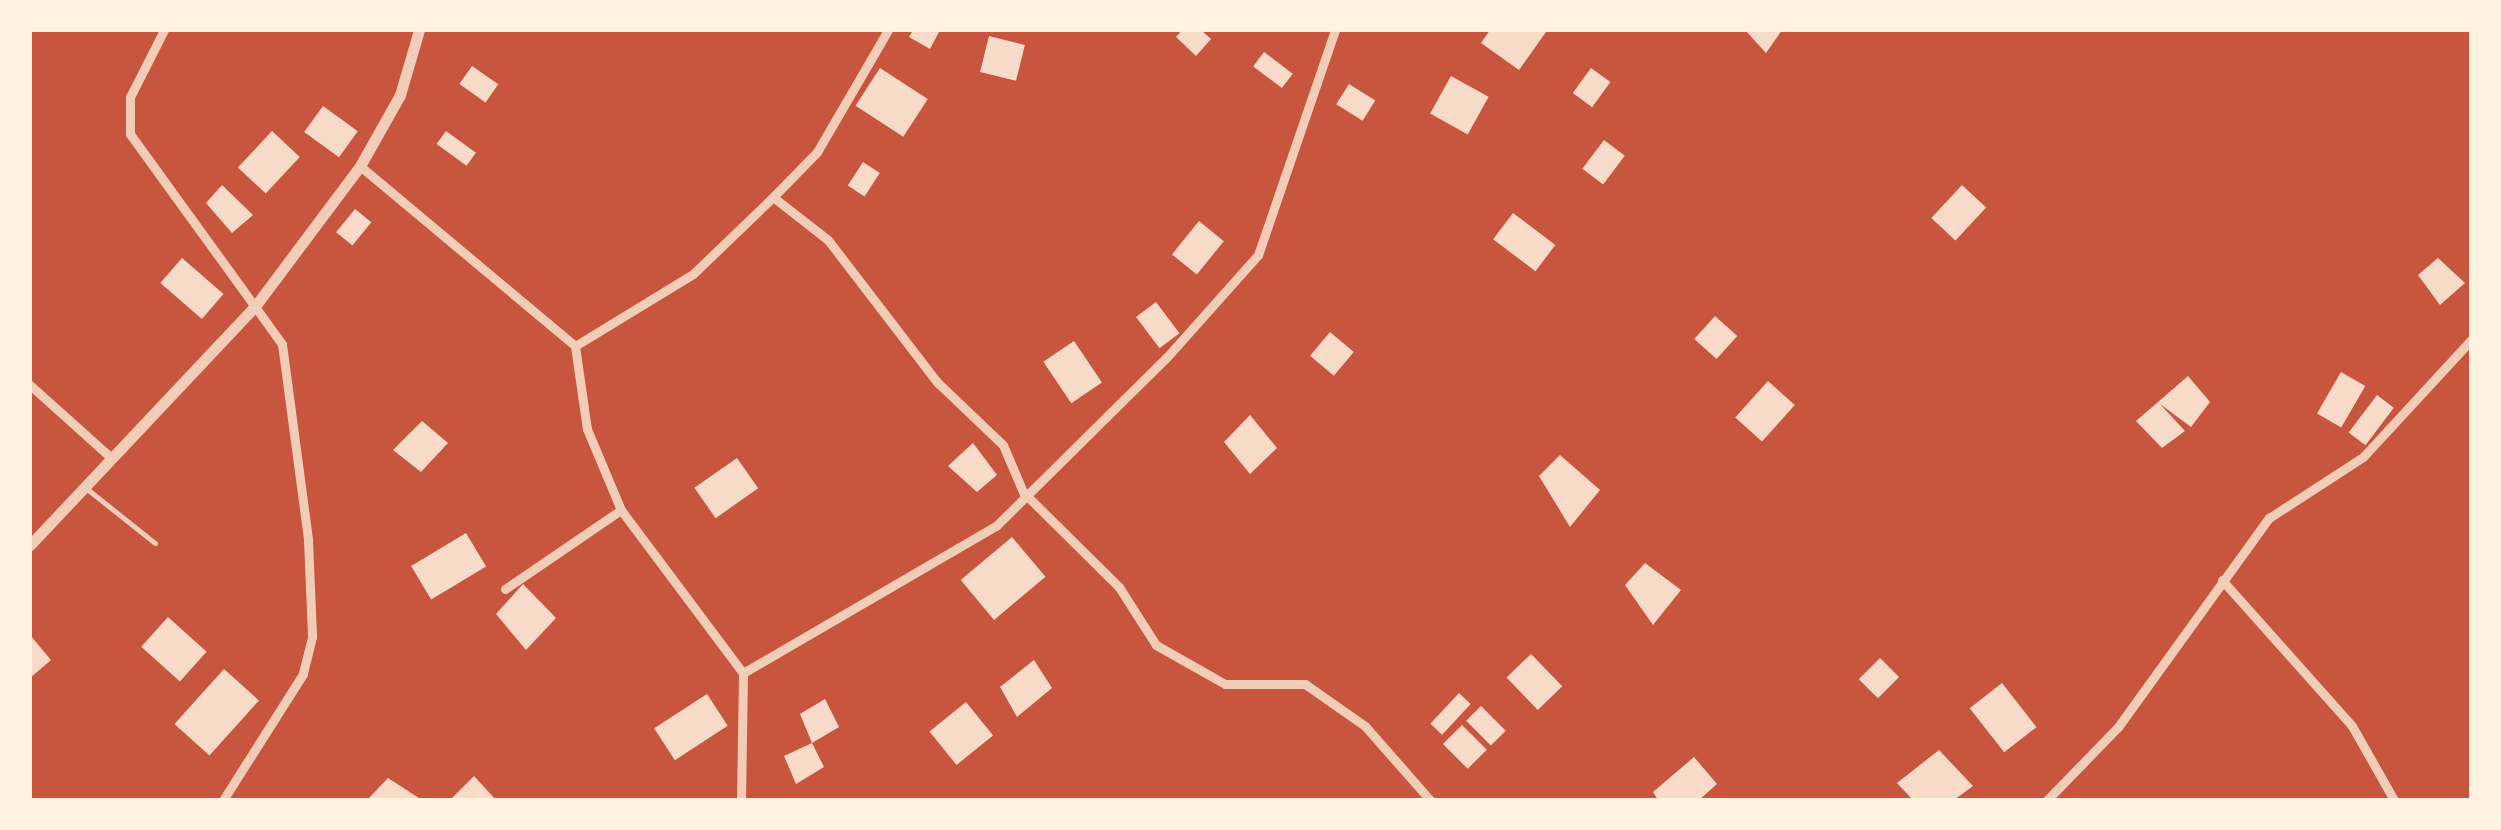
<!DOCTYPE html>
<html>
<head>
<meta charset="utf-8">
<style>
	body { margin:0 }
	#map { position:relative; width:2501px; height:830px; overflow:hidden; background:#c8553d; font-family:"Asap Condensed",sans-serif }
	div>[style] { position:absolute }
	.building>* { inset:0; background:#f7dbc8; transform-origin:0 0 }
	.service>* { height:5px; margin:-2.5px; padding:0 2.5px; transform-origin:2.5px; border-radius:2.5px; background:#f1ccb7 }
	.minor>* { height:9px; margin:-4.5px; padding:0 4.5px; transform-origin:4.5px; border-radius:4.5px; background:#f1ccb7 }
	.tertiary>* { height:11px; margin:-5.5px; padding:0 5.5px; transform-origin:5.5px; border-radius:5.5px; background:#f1ccb7 }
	span { translate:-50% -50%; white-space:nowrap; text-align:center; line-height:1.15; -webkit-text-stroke:10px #fff3e0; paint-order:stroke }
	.frame { position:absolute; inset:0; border:32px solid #fff3e0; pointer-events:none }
</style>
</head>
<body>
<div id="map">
	<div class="building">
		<i style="clip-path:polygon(913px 30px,940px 30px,930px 49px,909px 37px)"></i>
		<i style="clip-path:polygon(1182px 30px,1201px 30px,1211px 39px,1196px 56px,1176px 37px)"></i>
		<i style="clip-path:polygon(1490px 30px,1544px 30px,1546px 32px,1519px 70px,1481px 43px)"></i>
		<i style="clip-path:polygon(1745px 30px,1782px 30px,1766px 53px)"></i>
		<i style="left:989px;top:36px;width:37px;height:37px;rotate:14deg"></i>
		<i style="left:1264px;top:52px;width:36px;height:18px;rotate:37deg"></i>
		<i style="left:472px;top:66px;width:32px;height:22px;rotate:35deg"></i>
		<i style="left:880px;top:68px;width:57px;height:45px;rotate:33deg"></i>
		<i style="left:1591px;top:68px;width:24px;height:31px;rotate:36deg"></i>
		<i style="left:1451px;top:76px;width:43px;height:43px;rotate:29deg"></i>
		<i style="left:1349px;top:84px;width:31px;height:24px;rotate:32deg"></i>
		<i style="left:323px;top:106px;width:43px;height:32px;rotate:36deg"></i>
		<i style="left:272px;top:131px;width:38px;height:50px;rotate:43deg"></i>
		<i style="left:446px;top:131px;width:37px;height:16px;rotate:36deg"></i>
		<i style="left:1604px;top:140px;width:26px;height:36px;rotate:37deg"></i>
		<i style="left:863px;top:162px;width:20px;height:28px;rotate:33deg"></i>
		<i style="clip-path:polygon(222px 185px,253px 215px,232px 233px,206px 203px)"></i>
		<i style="left:1962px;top:185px;width:33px;height:45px;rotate:43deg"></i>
		<i style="left:355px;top:209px;width:21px;height:30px;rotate:39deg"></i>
		<i style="left:1513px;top:213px;width:53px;height:33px;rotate:37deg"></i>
		<i style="left:1199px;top:221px;width:32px;height:43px;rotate:39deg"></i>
		<i style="left:182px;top:258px;width:55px;height:33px;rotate:41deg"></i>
		<i style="clip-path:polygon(2438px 258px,2465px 283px,2440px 305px,2418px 275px)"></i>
		<i style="left:1156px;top:302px;width:39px;height:25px;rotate:53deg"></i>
		<i style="left:1715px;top:316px;width:30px;height:31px;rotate:42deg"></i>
		<i style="left:1330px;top:332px;width:31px;height:31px;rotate:40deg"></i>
		<i style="left:1074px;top:341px;width:50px;height:37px;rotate:56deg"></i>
		<i style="left:2341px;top:372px;width:28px;height:48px;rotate:30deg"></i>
		<i style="clip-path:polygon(2188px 376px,2210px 402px,2191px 427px,2160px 404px,2185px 431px,2162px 448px,2136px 421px)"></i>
		<i style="left:1768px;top:381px;width:36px;height:49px;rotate:42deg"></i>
		<i style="left:2377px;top:395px;width:21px;height:47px;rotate:37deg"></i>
		<i style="clip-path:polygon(1250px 415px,1277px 448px,1250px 474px,1224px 442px)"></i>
		<i style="clip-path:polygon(422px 421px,448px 443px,421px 472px,393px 450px)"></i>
		<i style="clip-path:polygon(973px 443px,997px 475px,977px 492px,948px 466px)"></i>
		<i style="clip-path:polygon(1560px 455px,1600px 490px,1570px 527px,1539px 476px)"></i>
		<i style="left:737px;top:458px;width:37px;height:52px;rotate:55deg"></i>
		<i style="left:466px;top:533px;width:39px;height:64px;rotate:59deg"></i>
		<i style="left:1012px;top:537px;width:52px;height:67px;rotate:50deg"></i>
		<i style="clip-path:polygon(1645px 563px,1681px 590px,1653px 625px,1625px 585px)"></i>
		<i style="clip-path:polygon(523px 584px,556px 618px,526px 650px,496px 614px)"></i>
		<i style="left:168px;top:617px;width:52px;height:40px;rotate:42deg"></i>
		<i style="clip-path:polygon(30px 635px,51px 660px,30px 678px)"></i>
		<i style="left:1531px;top:654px;width:45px;height:34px;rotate:46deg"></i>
		<i style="left:1880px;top:658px;width:27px;height:30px;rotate:45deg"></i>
		<i style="clip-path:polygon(1034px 660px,1052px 688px,1017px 717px,1000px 687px)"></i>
		<i style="left:224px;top:669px;width:47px;height:74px;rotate:42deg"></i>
		<i style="left:2002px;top:683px;width:56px;height:41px;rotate:52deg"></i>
		<i style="left:1459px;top:693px;width:16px;height:42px;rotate:43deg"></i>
		<i style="left:707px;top:694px;width:38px;height:63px;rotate:57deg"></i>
		<i style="clip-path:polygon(825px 699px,839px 727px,812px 743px,800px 714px)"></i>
		<i style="left:966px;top:702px;width:43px;height:47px;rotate:51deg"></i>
		<i style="left:1481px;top:706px;width:35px;height:21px;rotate:45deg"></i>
		<i style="left:1462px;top:725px;width:35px;height:27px;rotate:45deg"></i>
		<i style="clip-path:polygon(812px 743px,824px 767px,796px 784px,784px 756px)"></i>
		<i style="clip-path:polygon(1939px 750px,1973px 786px,1954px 800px,1913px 800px,1897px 783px)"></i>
		<i style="clip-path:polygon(1694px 757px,1717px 784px,1699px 800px,1658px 800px,1653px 792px)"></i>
		<i style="clip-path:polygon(474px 776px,496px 800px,450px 800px)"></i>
		<i style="clip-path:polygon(388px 778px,422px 800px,369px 798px)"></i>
	</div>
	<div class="service">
		<i style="left:87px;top:489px;width:87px;rotate:38.5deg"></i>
	</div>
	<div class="minor">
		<i style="left:164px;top:30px;width:75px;rotate:116.9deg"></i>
		<i style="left:130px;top:97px;width:37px;rotate:90deg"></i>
		<i style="left:130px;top:134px;width:259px;rotate:54.1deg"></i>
		<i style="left:282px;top:344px;width:198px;rotate:82.4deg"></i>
		<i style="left:308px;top:540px;width:97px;rotate:87.6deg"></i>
		<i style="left:312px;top:637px;width:38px;rotate:104deg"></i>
		<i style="left:303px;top:674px;width:149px;rotate:122.4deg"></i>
		<i style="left:360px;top:166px;width:280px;rotate:39.9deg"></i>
		<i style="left:575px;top:346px;width:84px;rotate:81.8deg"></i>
		<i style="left:587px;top:429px;width:88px;rotate:67.2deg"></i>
		<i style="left:621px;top:510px;width:204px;rotate:53.2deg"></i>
		<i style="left:743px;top:673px;width:127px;rotate:90.9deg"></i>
		<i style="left:773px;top:197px;width:70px;rotate:38deg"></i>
		<i style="left:828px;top:240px;width:179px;rotate:52.5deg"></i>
		<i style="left:937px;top:382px;width:91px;rotate:43.7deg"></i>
		<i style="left:1003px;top:445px;width:51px;rotate:66.9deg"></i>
		<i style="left:1023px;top:492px;width:135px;rotate:44.7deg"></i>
		<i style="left:1119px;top:587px;width:69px;rotate:57.5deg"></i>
		<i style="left:1156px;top:645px;width:79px;rotate:29.5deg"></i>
		<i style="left:1225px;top:684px;width:80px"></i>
		<i style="left:1305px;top:684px;width:73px;rotate:35deg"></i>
		<i style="left:1365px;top:726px;width:98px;rotate:48.7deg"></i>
		<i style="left:575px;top:346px;width:138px;rotate:-31.4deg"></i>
		<i style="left:693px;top:274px;width:111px;rotate:-43.9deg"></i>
		<i style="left:773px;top:197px;width:63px;rotate:-45.6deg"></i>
		<i style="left:817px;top:152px;width:141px;rotate:-59.8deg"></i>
		<i style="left:30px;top:385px;width:105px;rotate:41.9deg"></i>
		<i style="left:2222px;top:580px;width:195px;rotate:48.3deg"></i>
		<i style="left:2352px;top:726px;width:85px;rotate:60.4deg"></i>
		<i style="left:505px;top:589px;width:140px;rotate:-34.3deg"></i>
		<i style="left:743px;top:673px;width:293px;rotate:-30.2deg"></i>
		<i style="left:996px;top:526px;width:240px;rotate:-44.7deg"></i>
		<i style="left:1167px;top:357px;width:137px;rotate:-48.3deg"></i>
		<i style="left:1258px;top:255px;width:238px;rotate:-71.1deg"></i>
		<i style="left:2047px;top:800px;width:102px;rotate:-45.8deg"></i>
		<i style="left:2118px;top:727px;width:258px;rotate:-54.2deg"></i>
		<i style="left:2269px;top:518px;width:112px;rotate:-33deg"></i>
		<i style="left:2363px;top:457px;width:159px;rotate:-47.3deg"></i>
	</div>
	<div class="tertiary">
		<i style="left:30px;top:545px;width:330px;rotate:-46.7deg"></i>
		<i style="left:256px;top:305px;width:174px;rotate:-53.2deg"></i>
		<i style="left:360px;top:166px;width:81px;rotate:-60.6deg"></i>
		<i style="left:400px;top:95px;width:68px;rotate:-73.7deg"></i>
	</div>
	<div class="frame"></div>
</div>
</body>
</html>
